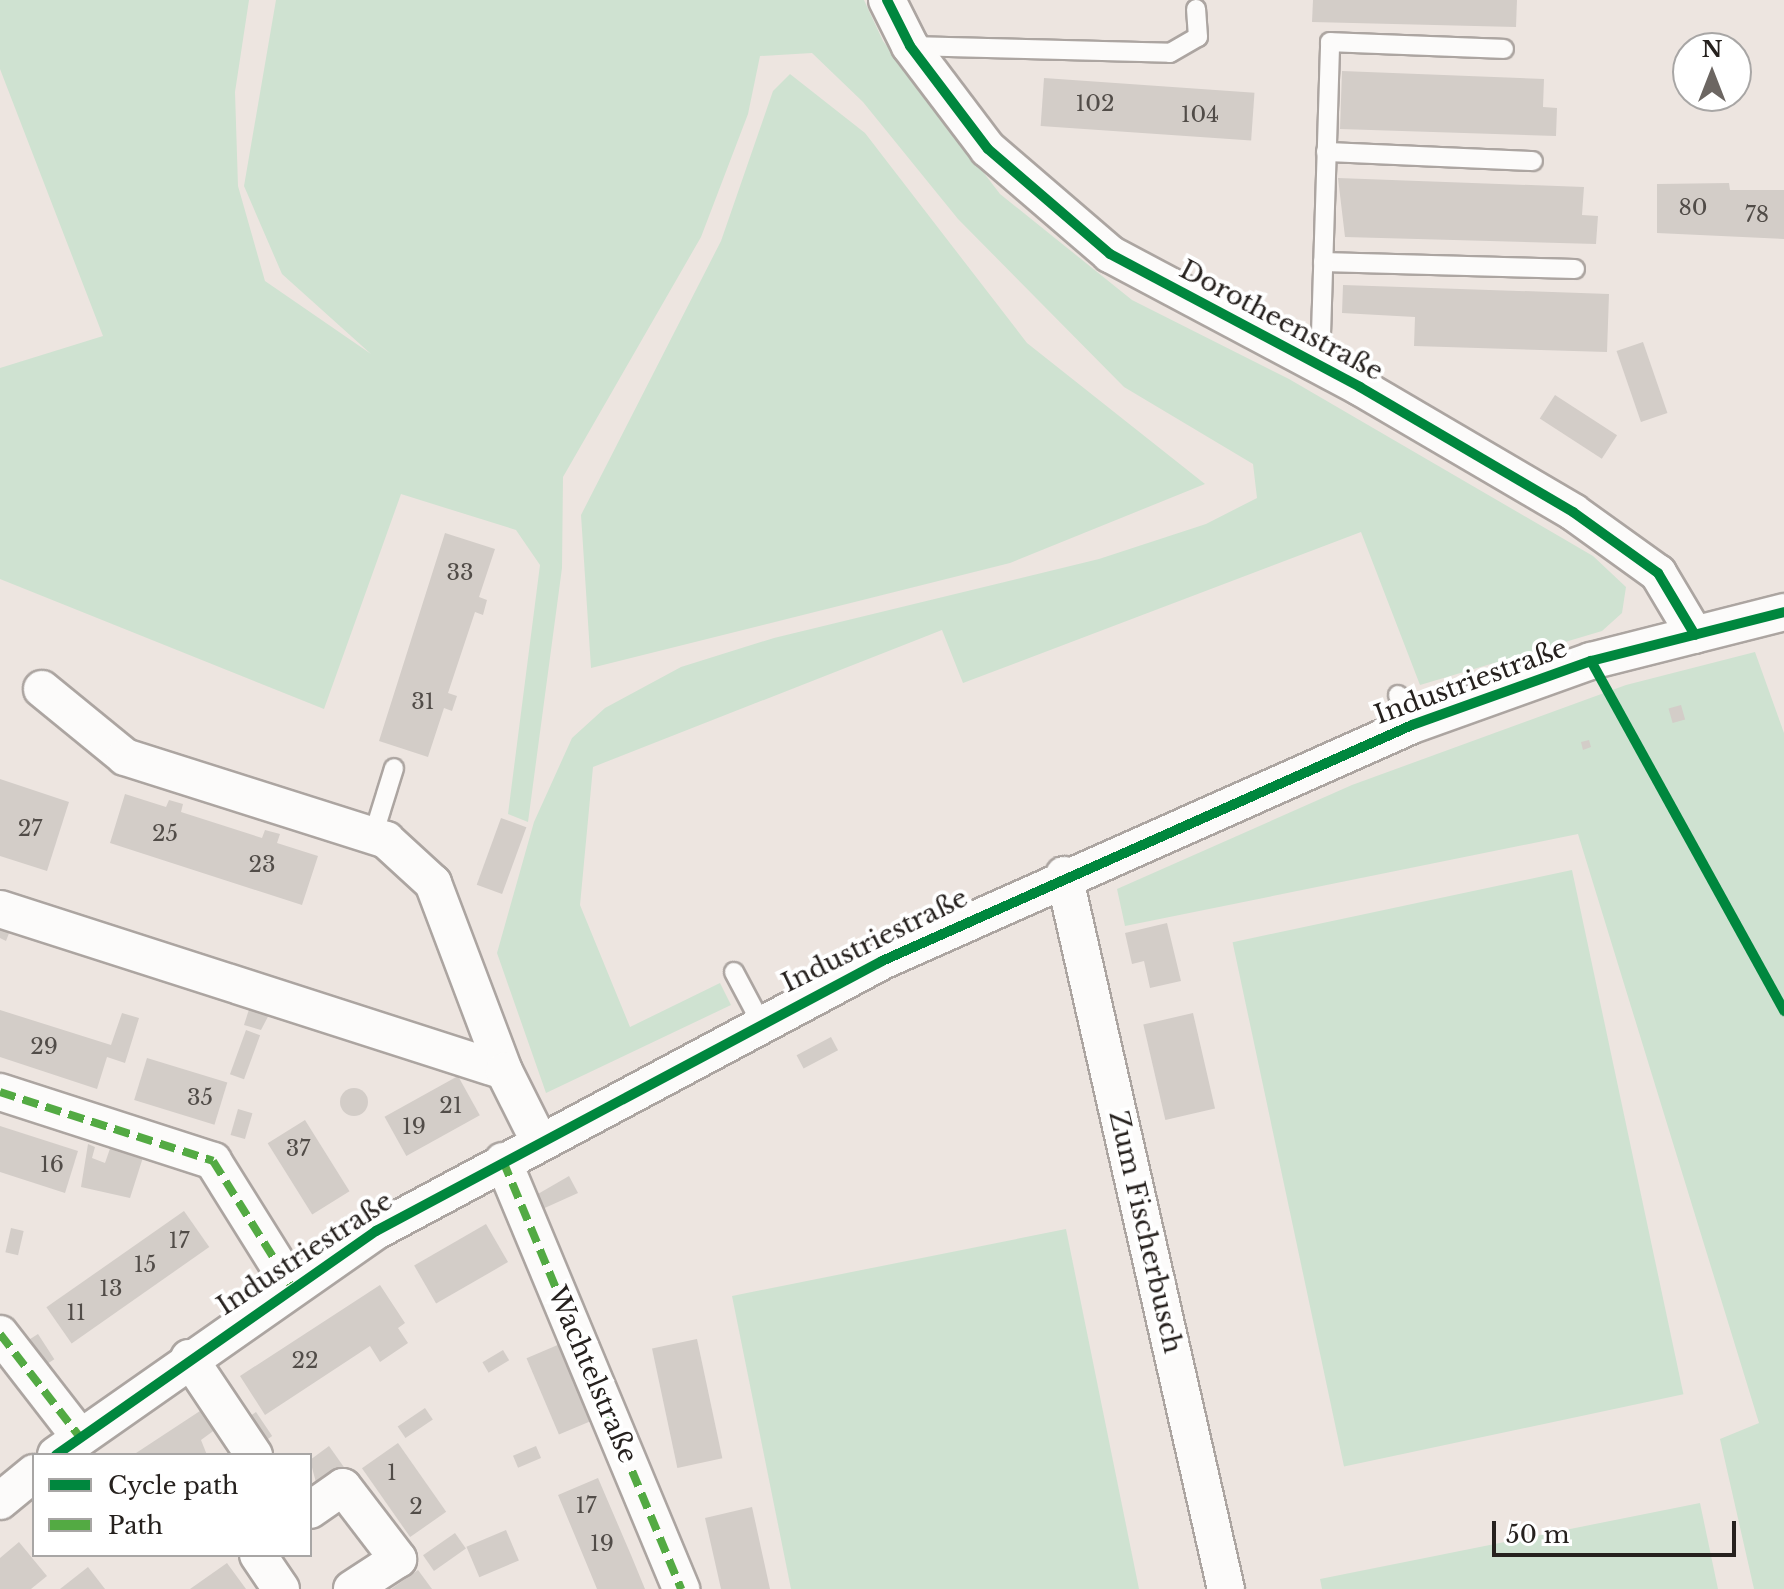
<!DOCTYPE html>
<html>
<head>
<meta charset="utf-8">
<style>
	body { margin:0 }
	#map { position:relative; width:1784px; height:1589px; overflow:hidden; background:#ede5e0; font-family:"Libre Baskerville",serif }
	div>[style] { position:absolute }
	.green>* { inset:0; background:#cfe2d1; transform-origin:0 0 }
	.building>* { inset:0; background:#d3cdc8; transform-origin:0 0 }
	.round { border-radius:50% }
	.roads { filter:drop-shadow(2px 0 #aca5a1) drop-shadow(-2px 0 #aca5a1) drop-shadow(0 2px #aca5a1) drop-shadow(0 -2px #aca5a1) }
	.lane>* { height:18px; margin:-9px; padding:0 9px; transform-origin:9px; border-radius:9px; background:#fcfbfa }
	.street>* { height:36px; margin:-18px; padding:0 18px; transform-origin:18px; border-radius:18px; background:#fcfbfa }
	.quiet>* { height:8px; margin-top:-4px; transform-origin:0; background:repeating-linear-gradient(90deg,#53aa43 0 16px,transparent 0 24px) }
	.cycleway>* { height:10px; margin:-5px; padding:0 5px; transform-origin:5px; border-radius:5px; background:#00873e }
	span { translate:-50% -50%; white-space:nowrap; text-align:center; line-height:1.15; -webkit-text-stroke:8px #fff; paint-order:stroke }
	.number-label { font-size:22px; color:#514c48 }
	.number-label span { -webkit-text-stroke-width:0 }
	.street-label { font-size:26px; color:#26211e }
	.legend { position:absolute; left:32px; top:1453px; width:280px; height:104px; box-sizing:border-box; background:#fff; border:2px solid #a8a6a5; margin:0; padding:10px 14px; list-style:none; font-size:24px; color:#26211e }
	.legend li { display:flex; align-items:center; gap:16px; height:40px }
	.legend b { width:40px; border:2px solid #a8a6a5 }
	.north { position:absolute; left:1672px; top:32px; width:80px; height:80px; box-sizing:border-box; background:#fff; border:2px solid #a8a6a5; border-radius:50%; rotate:0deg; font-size:22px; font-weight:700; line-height:32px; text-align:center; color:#26211e }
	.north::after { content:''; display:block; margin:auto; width:28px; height:36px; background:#6c6662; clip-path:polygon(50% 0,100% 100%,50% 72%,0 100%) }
	.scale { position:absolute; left:1492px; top:1521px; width:244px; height:36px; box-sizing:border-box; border:4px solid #26211e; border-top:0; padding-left:10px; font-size:24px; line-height:28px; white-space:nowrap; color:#26211e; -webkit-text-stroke:6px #fff; paint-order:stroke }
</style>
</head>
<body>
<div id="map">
	<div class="green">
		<i style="clip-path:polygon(0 0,249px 0,235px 92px,238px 186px,265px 281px,371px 354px,282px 274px,244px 186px,276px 0,864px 0,883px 41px,1000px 194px,1132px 300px,1289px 379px,1593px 556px,1626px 587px,1622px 613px,1602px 631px,1420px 685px,1361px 532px,963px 683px,942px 630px,593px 767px,580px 905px,630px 1027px,720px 983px,731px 1005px,546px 1093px,497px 953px,534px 822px,572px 738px,605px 708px,681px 667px,774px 638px,1099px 559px,1206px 524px,1257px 498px,1253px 464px,1124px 387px,958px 219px,863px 102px,812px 53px,760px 56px,748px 114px,701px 237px,563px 477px,562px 568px,528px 822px,508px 814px,540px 565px,516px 530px,401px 494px,324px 709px,0 579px,0 368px,103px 336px,0 69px)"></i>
		<i style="clip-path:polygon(790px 74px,865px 133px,1027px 343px,1205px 484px,1010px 563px,591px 668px,581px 515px,721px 241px,773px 91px)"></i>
		<i style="clip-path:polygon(1755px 652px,1784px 733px,1784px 1589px,1754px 1589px,1720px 1439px,1759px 1423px,1578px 834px,1125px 926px,1117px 889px,1352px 785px,1626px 685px)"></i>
		<i style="left:1572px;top:870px;width:536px;height:347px;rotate:78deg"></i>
		<i style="clip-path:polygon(1066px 1229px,1139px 1589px,791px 1589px,732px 1296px)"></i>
		<i style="clip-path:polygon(1700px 1503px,1718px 1589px,1322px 1589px,1320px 1579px)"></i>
	</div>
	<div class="building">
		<i style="clip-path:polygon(1313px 0,1517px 0,1516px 27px,1312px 22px)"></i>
		<i style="clip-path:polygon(1342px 71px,1544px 79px,1543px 107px,1557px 108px,1556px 136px,1340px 129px)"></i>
		<i style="left:1044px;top:78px;width:211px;height:48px;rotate:4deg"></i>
		<i style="clip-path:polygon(1338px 178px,1584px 187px,1582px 215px,1598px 216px,1596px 244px,1345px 237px)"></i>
		<i style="clip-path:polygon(1729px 183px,1730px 190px,1784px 190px,1784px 239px,1657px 233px,1657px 184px)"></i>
		<i style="clip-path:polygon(1343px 285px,1609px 294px,1607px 352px,1414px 346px,1415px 317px,1342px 313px)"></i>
		<i style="left:1643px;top:342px;width:75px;height:28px;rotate:71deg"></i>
		<i style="left:1555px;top:395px;width:74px;height:28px;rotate:33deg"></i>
		<i style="clip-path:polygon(445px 533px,495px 549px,479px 597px,487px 600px,483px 615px,475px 612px,448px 693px,457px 696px,452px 711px,444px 708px,428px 757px,379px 741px)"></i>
		<i style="left:1681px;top:705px;width:15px;height:13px;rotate:74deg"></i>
		<i style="clip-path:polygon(1589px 740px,1591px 747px,1583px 750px,1581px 742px)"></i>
		<i style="clip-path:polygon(0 779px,69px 802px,47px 871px,0 856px)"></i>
		<i style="clip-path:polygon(125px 794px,166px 807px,169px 800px,183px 804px,181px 812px,262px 838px,265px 830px,280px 834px,277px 843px,318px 856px,302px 905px,110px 843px)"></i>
		<i style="left:501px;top:818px;width:27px;height:71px;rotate:20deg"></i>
		<i style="clip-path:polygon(1167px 923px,1181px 981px,1150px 988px,1144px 961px,1132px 964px,1125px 933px)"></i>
		<i style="clip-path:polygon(0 925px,11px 928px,6px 941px,0 938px)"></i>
		<i style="clip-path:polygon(252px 1000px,273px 1007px,261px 1030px,244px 1025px)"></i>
		<i style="clip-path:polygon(0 1010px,111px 1045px,122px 1013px,139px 1018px,125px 1063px,107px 1057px,97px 1089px,0 1057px)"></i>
		<i style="left:1193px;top:1013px;width:98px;height:51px;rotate:77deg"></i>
		<i style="left:246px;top:1030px;width:15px;height:47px;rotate:20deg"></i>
		<i style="left:831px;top:1037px;width:15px;height:39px;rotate:62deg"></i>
		<i style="left:147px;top:1058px;width:84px;height:44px;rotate:17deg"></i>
		<i style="left:458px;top:1076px;width:45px;height:84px;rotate:61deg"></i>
		<i class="round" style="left:340px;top:1088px;width:28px;height:28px"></i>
		<i style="left:238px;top:1109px;width:15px;height:27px;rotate:16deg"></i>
		<i style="left:305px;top:1120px;width:84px;height:44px;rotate:58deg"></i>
		<i style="clip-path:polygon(0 1126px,78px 1151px,65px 1193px,0 1172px)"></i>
		<i style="clip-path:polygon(114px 1137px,146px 1148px,130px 1198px,81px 1187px,88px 1144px,95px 1147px,92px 1158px,105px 1163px)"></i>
		<i style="clip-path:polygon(569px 1176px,578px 1193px,538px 1211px,531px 1198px)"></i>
		<i style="left:184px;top:1211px;width:44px;height:168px;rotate:55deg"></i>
		<i style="left:486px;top:1224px;width:44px;height:83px;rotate:60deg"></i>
		<i style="left:11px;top:1228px;width:13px;height:25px;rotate:13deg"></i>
		<i style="clip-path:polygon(380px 1285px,405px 1323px,398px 1328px,408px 1343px,380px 1362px,370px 1346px,265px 1415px,240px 1376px)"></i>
		<i style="left:38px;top:1334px;width:30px;height:19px;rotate:57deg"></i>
		<i style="left:697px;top:1339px;width:122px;height:46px;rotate:78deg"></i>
		<i style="left:567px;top:1341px;width:83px;height:44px;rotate:67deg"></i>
		<i style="left:503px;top:1350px;width:12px;height:24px;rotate:59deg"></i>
		<i style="left:425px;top:1408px;width:14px;height:33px;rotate:56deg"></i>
		<i style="clip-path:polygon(203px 1409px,216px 1429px,201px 1440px,207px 1455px,133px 1455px)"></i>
		<i style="left:256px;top:1412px;width:29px;height:15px;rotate:56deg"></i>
		<i style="left:398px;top:1443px;width:84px;height:44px;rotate:55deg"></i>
		<i style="clip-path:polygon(329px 1446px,346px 1470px,318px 1490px,310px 1460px)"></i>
		<i style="left:536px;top:1446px;width:13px;height:25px;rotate:67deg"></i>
		<i style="clip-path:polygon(598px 1478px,631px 1555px,645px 1589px,597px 1589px,590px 1572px,558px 1495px)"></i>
		<i style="clip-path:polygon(752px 1507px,770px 1589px,721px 1589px,705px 1518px)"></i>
		<i style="left:506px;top:1530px;width:33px;height:43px;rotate:67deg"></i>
		<i style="left:455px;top:1533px;width:19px;height:39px;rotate:55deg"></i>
		<i style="clip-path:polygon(19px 1542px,47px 1576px,31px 1589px,0 1589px,0 1558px)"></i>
		<i style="clip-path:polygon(227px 1563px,246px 1589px,190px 1589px)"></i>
		<i style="clip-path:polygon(88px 1567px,105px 1589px,60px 1589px)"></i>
		<i style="clip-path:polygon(418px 1570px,432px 1589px,391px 1589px)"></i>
	</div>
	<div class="roads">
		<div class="lane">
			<i style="left:910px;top:46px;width:260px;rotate:1.5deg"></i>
			<i style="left:1170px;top:53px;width:32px;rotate:-30deg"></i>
			<i style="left:1198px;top:37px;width:28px;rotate:-94deg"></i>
			<i style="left:1326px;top:152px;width:207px;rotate:2.5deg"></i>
			<i style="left:1323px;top:262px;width:252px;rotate:1.6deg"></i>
			<i style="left:1320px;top:366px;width:324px;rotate:-88.2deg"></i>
			<i style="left:1330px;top:42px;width:174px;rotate:2.3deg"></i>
			<i style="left:1398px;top:695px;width:33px;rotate:65deg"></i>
			<i style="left:373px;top:836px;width:71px;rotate:-72.8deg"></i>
			<i style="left:734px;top:972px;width:55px;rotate:62deg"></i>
		</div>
		<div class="street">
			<i style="left:887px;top:0;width:51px;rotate:63.4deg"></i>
			<i style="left:910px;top:46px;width:129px;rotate:52.9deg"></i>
			<i style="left:988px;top:149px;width:161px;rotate:40.7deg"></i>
			<i style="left:1110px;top:254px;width:283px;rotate:28deg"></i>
			<i style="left:1360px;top:387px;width:247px;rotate:30.4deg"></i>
			<i style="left:1573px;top:512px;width:105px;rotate:35.7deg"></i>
			<i style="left:1658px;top:573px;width:72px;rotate:59.2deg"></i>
			<i style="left:42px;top:689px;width:107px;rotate:39.3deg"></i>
			<i style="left:125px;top:757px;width:274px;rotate:17.6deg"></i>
			<i style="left:386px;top:840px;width:64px;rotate:42.5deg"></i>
			<i style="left:433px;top:883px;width:201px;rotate:69.3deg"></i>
			<i style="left:1064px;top:875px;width:732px;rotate:77.22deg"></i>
			<i style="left:0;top:909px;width:529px;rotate:17.82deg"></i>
			<i style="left:504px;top:1071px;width:76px;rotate:63.4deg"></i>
			<i style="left:0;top:1092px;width:224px;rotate:17.9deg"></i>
			<i style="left:213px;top:1161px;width:145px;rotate:58deg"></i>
			<i style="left:503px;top:1161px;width:464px;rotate:67.4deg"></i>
			<i style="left:0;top:1334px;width:129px;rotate:52.2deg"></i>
			<i style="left:189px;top:1358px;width:117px;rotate:56.2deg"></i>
			<i style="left:56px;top:1455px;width:391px;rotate:-35deg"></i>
			<i style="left:376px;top:1231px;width:574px;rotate:-28.08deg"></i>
			<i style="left:882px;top:961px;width:580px;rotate:-24deg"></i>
			<i style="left:1412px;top:725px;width:190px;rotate:-19.7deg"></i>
			<i style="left:1591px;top:661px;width:199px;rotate:-14.2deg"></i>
			<i style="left:0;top:1501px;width:44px;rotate:-39.5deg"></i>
			<i style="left:310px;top:1510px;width:40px;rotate:-34.9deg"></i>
			<i style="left:343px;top:1487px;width:91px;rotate:52.6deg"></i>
			<i style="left:398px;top:1559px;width:55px;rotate:146.9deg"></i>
			<i style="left:258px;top:1555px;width:41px;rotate:55.9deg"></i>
		</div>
	</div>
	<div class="quiet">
		<i style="left:0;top:1092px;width:224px;rotate:17.9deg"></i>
		<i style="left:213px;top:1161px;width:145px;rotate:58deg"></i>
		<i style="left:503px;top:1161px;width:464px;rotate:67.4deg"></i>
		<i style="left:0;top:1334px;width:129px;rotate:52.2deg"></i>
	</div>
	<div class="cycleway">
		<i style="left:887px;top:0;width:51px;rotate:63.4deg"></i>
		<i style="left:910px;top:46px;width:129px;rotate:52.9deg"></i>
		<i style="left:988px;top:149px;width:161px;rotate:40.7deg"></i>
		<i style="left:1110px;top:254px;width:283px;rotate:28deg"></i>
		<i style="left:1360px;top:387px;width:247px;rotate:30.4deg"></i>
		<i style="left:1573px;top:512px;width:105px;rotate:35.7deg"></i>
		<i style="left:1658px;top:573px;width:72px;rotate:59.2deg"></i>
		<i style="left:1591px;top:661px;width:400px;rotate:61.1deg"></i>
		<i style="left:56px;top:1455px;width:391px;rotate:-35deg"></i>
		<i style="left:376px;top:1231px;width:574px;rotate:-28.08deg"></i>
		<i style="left:882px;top:961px;width:580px;rotate:-24deg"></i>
		<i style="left:1412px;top:725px;width:190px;rotate:-19.7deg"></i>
		<i style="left:1591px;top:661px;width:199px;rotate:-14.2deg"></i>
	</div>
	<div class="number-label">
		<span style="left:1095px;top:104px">102</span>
		<span style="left:1200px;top:115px">104</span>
		<span style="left:1693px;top:208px">80</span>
		<span style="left:1757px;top:215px">78</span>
		<span style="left:460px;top:573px">33</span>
		<span style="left:423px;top:702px">31</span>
		<span style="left:30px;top:829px">27</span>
		<span style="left:165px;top:834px">25</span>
		<span style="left:262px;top:865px">23</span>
		<span style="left:44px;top:1047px">29</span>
		<span style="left:200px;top:1098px">35</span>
		<span style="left:451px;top:1106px">21</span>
		<span style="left:414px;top:1127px">19</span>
		<span style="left:298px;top:1149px">37</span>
		<span style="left:52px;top:1165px">16</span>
		<span style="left:179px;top:1241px">17</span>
		<span style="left:145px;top:1265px">15</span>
		<span style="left:111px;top:1289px">13</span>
		<span style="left:76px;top:1313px">11</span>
		<span style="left:305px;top:1361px">22</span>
		<span style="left:392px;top:1473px">1</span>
		<span style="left:586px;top:1506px">17</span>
		<span style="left:416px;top:1507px">2</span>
		<span style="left:602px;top:1544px">19</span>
	</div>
	<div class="street-label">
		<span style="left:1281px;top:321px;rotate:28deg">Dorotheenstraße</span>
		<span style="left:1471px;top:682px;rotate:-20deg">Industriestraße</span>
		<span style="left:875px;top:941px;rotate:-26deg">Industriestraße</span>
		<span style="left:1145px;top:1232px;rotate:77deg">Zum Fischerbusch</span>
		<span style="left:305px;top:1254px;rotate:-33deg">Industriestraße</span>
		<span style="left:592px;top:1375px;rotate:67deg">Wachtelstraße</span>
	</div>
	<ul class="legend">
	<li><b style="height:10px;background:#00873e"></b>Cycle path</li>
	<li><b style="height:10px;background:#53aa43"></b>Path</li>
	</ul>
	<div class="north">N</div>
	<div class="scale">50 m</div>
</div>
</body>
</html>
